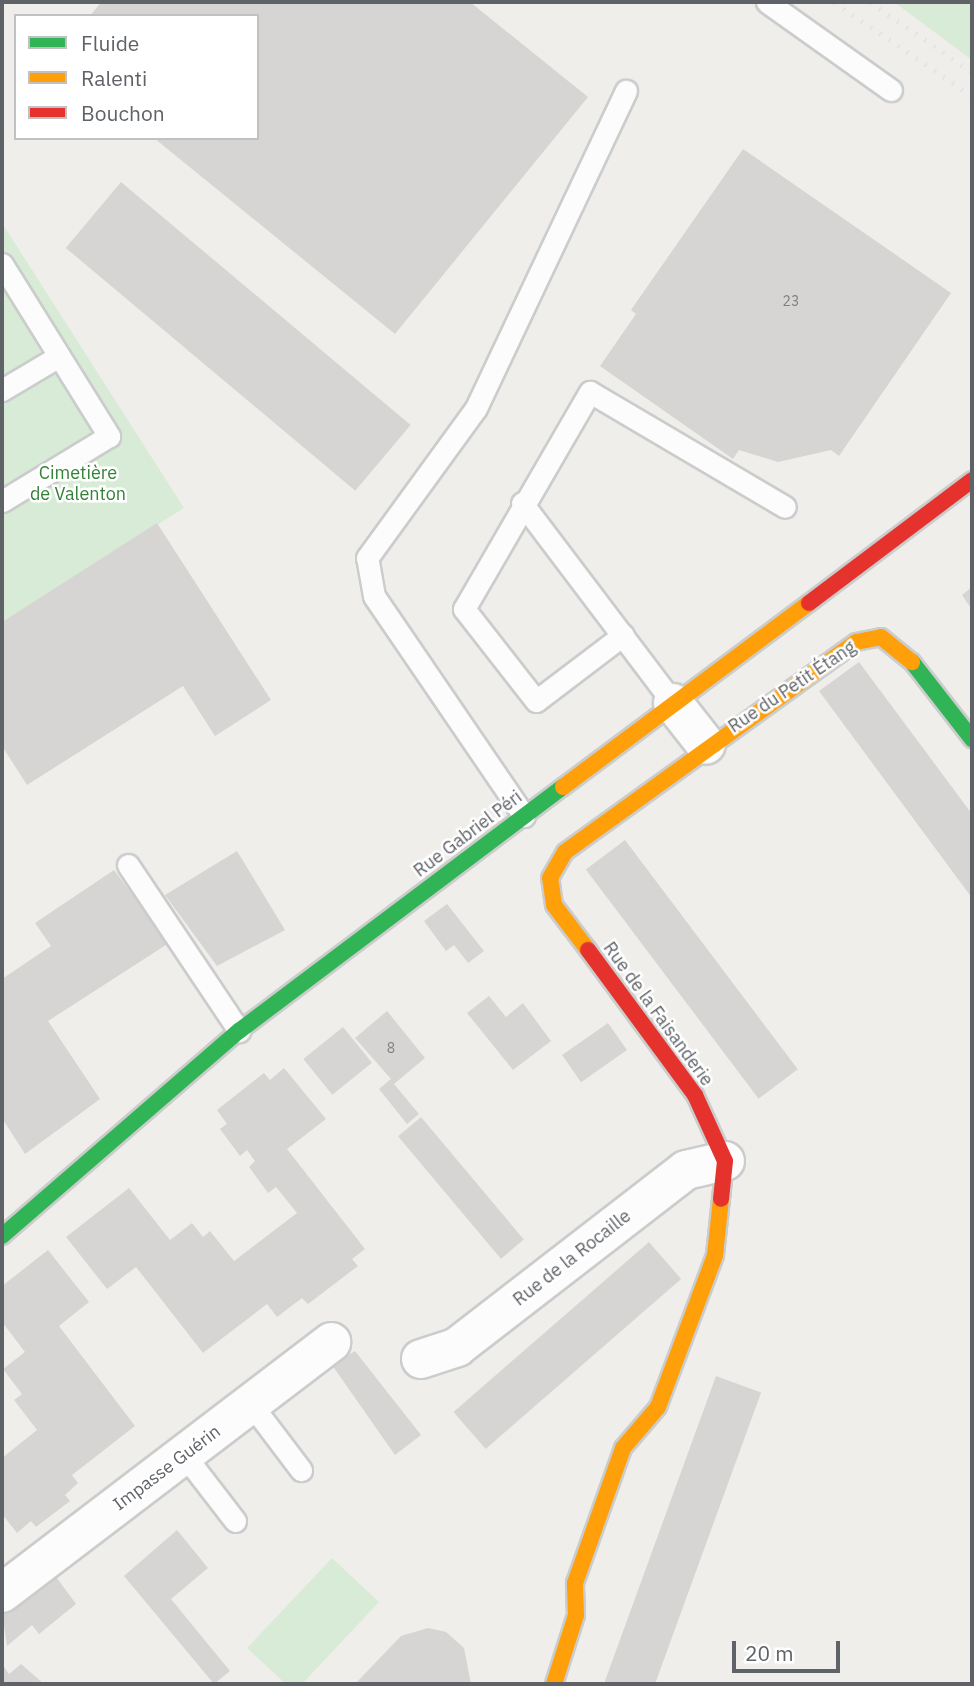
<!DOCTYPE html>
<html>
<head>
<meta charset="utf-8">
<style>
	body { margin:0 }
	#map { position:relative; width:974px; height:1686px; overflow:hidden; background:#efeeea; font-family:"IBM Plex Sans",sans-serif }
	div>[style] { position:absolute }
	.green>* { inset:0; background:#d8ebd6 }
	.building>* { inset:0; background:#d6d5d3; transform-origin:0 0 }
	.roads { filter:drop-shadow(2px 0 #cbcccc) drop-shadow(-2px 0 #cbcccc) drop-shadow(0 2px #cbcccc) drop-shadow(0 -2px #cbcccc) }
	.lane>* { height:21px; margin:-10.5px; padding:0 10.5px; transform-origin:10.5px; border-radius:10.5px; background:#fdfcfc }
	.street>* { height:38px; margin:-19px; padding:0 19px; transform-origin:19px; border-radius:19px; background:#fdfcfc }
	.fast>* { height:16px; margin:-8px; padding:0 8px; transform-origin:8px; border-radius:8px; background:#30b455 }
	.slow>* { height:16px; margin:-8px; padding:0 8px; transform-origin:8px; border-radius:8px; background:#ff9f0a }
	.jam>* { height:16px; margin:-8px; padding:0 8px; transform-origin:8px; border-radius:8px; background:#e5322d }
	.rail>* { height:5px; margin-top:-2.5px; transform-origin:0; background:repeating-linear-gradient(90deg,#e4e4e4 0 2px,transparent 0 11px) }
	span { translate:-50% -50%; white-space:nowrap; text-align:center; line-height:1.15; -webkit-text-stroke:5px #fff; paint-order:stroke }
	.number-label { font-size:14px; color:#7e8184 }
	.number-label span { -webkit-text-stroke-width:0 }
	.park-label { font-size:18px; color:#348238 }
	.street-label { font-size:18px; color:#5f6368 }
	.frame { position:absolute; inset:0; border:4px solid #5f6368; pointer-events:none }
	.legend { position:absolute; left:14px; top:14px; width:245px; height:126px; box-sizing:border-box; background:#fff; border:2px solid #bfc1c3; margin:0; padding:9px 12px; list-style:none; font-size:21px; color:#5f6368 }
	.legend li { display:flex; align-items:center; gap:14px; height:35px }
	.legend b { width:35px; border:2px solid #bfc1c3 }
	.scale { position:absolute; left:732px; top:1641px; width:108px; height:32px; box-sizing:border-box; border:4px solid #5f6368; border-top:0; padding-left:9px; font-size:21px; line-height:24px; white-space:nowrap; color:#5f6368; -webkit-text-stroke:5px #fff; paint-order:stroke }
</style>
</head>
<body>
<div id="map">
	<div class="green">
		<i style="clip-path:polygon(894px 2px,972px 2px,972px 60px)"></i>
		<i style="clip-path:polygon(2px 223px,184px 508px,2px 622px)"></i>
		<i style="clip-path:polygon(332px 1558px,379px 1602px,302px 1684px,286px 1684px,247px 1648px)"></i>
	</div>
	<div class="building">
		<i style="clip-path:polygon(101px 2px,470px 2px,588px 97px,395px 334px,154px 138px,257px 138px,257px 16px,90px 16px)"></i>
		<i style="clip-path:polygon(743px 149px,951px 293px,839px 456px,831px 450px,778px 462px,739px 450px,733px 459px,600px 366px,636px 314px,631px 310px)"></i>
		<i style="left:121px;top:182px;width:378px;height:86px;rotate:40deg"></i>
		<i style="clip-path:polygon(157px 523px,271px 700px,215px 736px,183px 686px,27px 785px,2px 746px,2px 622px)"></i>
		<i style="clip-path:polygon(972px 587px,972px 610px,962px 595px)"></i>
		<i style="clip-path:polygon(859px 662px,972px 814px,972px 898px,819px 691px)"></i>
		<i style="left:625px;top:840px;width:287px;height:49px;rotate:53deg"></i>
		<i style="clip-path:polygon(237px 851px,285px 930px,217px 966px,165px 895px)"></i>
		<i style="clip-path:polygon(114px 870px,169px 943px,48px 1021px,100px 1099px,25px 1154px,2px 1118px,2px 979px,51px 946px,35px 923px)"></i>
		<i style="clip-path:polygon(447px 904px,484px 951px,468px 963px,454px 945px,446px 951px,424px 921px)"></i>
		<i style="clip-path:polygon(489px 996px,506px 1017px,523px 1003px,551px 1041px,513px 1070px,467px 1013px)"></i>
		<i style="clip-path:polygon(387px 1011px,425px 1058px,394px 1084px,419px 1114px,407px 1124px,379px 1089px,391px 1079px,355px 1038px)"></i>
		<i style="left:608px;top:1023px;width:33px;height:56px;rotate:55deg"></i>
		<i style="left:343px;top:1027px;width:46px;height:51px;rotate:51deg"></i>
		<i style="clip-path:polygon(284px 1068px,326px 1119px,287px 1149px,365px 1249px,352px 1259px,358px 1266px,308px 1304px,302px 1298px,277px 1317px,267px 1304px,203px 1353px,136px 1267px,107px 1289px,66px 1237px,129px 1188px,170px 1240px,192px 1223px,203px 1237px,210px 1231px,234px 1261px,297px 1213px,276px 1187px,268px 1193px,249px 1167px,255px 1161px,247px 1150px,240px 1156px,220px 1129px,227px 1124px,217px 1110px,264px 1073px,270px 1080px)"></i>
		<i style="left:421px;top:1117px;width:160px;height:30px;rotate:50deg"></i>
		<i style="left:649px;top:1242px;width:49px;height:259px;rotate:49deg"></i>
		<i style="clip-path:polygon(48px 1250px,89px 1302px,59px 1326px,135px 1426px,72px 1475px,78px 1483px,65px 1495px,70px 1501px,36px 1527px,31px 1521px,17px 1533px,2px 1514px,2px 1458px,37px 1430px,14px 1400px,22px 1394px,3px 1369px,25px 1352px,2px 1322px,2px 1286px)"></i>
		<i style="clip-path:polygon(355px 1351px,421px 1435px,395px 1455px,332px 1365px)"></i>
		<i style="left:716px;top:1376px;width:48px;height:327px;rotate:20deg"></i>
		<i style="clip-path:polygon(177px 1530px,208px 1568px,171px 1599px,230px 1671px,214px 1684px,124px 1576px)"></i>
		<i style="clip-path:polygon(54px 1574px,76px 1604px,39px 1634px,32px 1625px,7px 1646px,2px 1613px)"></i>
		<i style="clip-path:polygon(428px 1628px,446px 1632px,464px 1648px,471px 1684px,355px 1684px,401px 1636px)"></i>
		<i style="clip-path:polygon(2px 1664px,9px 1674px,21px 1664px,44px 1684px,2px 1684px)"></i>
	</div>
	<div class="roads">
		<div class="lane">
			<i style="left:767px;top:2px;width:152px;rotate:35.4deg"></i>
			<i style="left:2px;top:264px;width:203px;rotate:58.1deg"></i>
			<i style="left:109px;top:436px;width:125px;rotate:148.7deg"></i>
			<i style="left:2px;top:390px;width:66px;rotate:-30.8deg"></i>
			<i style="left:522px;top:503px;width:251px;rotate:52.9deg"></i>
			<i style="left:623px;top:635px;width:109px;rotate:142.8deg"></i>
			<i style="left:536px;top:701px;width:117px;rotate:-128deg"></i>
			<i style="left:464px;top:609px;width:251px;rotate:-59.9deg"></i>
			<i style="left:590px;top:392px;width:226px;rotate:30.5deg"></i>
			<i style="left:524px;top:816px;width:266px;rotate:-124.3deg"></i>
			<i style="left:374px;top:596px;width:39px;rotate:-100deg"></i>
			<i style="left:367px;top:558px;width:185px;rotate:-54deg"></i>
			<i style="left:476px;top:408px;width:351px;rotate:-64.7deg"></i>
			<i style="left:128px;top:865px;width:200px;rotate:56.2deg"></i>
			<i style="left:251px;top:1404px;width:83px;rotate:52.9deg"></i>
			<i style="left:185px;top:1456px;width:82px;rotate:52.4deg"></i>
		</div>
		<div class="street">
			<i style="left:673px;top:703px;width:53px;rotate:51.8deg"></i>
			<i style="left:421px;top:1359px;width:38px;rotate:-18deg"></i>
			<i style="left:457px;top:1347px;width:289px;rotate:-37.7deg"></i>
			<i style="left:686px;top:1170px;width:40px;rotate:-13deg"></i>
			<i style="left:2px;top:1593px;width:414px;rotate:-37.3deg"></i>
		</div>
		<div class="fast">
			<i style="left:912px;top:662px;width:98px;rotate:52.1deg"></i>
			<i style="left:2px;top:1236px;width:313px;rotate:-40.9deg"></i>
			<i style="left:239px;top:1031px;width:406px;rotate:-37deg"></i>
		</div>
		<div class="slow">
			<i style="left:563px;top:787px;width:307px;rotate:-36.8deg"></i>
			<i style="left:588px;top:950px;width:56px;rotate:-127.1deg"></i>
			<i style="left:554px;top:905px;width:27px;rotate:-98deg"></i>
			<i style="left:550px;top:878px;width:30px;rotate:-60deg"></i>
			<i style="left:565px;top:852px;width:359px;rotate:-35.8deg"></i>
			<i style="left:856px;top:642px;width:25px;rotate:-11deg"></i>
			<i style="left:881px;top:637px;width:40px;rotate:39deg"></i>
			<i style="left:554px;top:1684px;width:72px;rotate:-72.3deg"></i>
			<i style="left:576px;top:1615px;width:32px;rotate:-92deg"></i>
			<i style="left:575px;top:1583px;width:143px;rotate:-70.4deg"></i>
			<i style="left:623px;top:1448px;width:54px;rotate:-49.5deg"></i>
			<i style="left:658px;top:1407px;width:162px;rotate:-69.4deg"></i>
			<i style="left:715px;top:1255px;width:56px;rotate:-83.9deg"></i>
		</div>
		<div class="jam">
			<i style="left:809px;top:603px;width:204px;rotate:-37deg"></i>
			<i style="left:588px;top:950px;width:180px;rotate:53.6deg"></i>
			<i style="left:695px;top:1095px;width:72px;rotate:65.6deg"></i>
			<i style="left:725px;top:1161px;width:38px;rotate:96deg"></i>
		</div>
	</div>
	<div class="rail">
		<i style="left:834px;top:2px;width:167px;rotate:34.3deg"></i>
		<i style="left:870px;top:2px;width:124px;rotate:34.5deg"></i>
	</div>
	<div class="number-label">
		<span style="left:791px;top:301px">23</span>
		<span style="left:391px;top:1048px">8</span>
	</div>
	<div class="park-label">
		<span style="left:78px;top:484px">Cimetière<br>de Valenton</span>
	</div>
	<div class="street-label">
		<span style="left:792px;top:687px;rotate:-34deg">Rue du Petit Étang</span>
		<span style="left:468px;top:834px;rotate:-37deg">Rue Gabriel Péri</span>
		<span style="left:658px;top:1014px;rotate:54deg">Rue de la Faisanderie</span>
		<span style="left:572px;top:1258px;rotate:-38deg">Rue de la Rocaille</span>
		<span style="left:167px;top:1468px;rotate:-37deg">Impasse Guérin</span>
	</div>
	<div class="frame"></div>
	<ul class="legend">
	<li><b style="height:9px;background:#30b455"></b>Fluide</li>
	<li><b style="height:9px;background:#ff9f0a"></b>Ralenti</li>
	<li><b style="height:9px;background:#e5322d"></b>Bouchon</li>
	</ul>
	<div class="scale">20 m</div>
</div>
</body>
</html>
